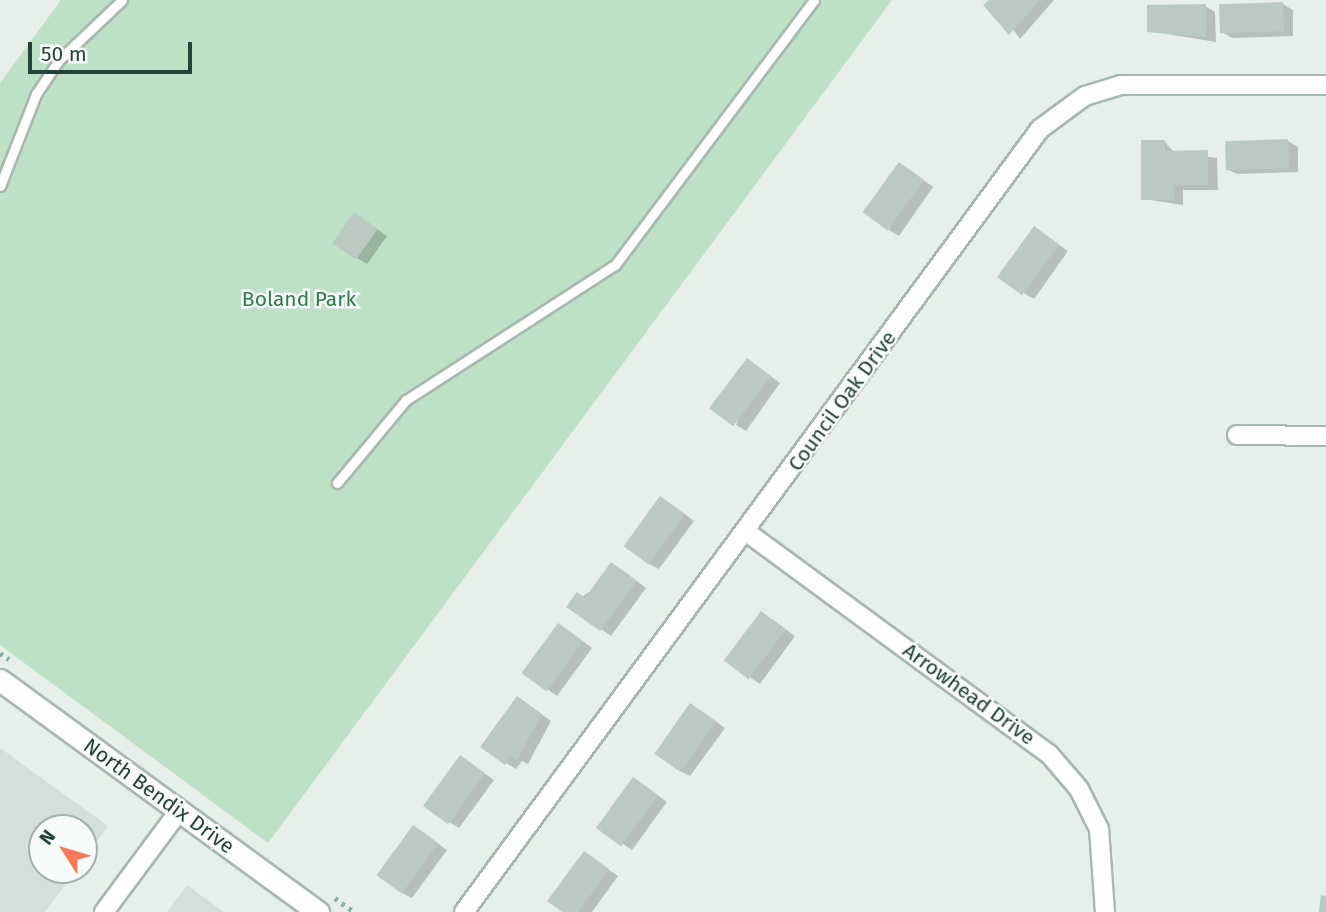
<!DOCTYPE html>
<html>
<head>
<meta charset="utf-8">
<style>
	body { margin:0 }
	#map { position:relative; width:1326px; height:912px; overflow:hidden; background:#e6efea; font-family:"Fira Sans",sans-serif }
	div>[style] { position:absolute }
	.built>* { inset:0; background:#d3dfd9 }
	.green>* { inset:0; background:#bee1c5 }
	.shadow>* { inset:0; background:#0003 }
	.building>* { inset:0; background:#bacac3; transform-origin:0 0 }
	.path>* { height:4.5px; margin-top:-2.25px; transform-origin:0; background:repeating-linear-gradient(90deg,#84b5a3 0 3.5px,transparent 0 8.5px) }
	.roads { filter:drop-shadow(2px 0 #a8b8b1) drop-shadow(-2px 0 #a8b8b1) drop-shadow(0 2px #a8b8b1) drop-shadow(0 -2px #a8b8b1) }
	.lane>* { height:9px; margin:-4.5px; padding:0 4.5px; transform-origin:4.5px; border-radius:4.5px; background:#fff }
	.street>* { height:18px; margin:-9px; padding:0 9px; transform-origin:9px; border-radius:9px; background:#fff }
	.secondary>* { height:21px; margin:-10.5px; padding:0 10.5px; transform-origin:10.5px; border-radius:10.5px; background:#fff }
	span { translate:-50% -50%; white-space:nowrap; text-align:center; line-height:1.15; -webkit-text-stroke:5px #f7fbf9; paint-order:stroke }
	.park-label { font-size:21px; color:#2a7d45 }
	.street-label { font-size:21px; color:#234338 }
	.north { position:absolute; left:28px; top:814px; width:70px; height:70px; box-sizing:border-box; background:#f7fbf9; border:2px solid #a2b1ac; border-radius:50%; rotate:307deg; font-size:19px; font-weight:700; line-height:28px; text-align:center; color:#234338 }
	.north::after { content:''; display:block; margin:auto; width:24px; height:32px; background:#fa7859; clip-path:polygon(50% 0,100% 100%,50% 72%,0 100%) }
	.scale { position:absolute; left:28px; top:42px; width:164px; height:32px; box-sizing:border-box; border:4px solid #234338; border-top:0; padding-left:9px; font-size:21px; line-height:24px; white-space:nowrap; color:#234338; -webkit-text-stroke:5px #f7fbf9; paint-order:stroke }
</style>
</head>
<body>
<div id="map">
	<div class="built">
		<i style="clip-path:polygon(0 748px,108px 826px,84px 859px,84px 828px,42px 828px,42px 870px,76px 870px,45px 912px,0 912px)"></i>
		<i style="clip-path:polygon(187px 885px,224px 912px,167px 912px)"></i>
	</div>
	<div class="green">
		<i style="clip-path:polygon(61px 0,892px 0,268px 843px,0 645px,0 83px)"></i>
	</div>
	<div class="shadow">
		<i style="clip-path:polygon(991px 0,1054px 0,1020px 39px)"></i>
		<i style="clip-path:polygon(1283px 4px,1293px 10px,1293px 36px,1232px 38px,1222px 32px)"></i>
		<i style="clip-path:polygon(1205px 6px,1215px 12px,1216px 42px,1149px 31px)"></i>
		<i style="clip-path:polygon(1164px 141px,1174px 152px,1217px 158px,1218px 190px,1183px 190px,1183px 205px,1143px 199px)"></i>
		<i style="clip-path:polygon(1288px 141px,1298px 147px,1298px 172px,1237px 174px,1227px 169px)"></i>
		<i style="clip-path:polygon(910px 170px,933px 187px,899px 236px,889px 230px)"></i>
		<i style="clip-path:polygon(364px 220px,387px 236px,367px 264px,357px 258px)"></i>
		<i style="clip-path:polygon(1044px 234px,1068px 251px,1034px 299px,1024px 293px)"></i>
		<i style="clip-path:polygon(757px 366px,780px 383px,746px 431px,736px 425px)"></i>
		<i style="clip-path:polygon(671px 504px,694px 521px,659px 569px,649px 564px)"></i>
		<i style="clip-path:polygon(622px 570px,646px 588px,611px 636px,568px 606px)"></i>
		<i style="clip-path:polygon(772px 619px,795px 636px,760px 684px,727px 662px)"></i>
		<i style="clip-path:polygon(569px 631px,592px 648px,557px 696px,524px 673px)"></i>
		<i style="clip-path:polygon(527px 704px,551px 721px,528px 764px,522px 761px,516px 769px,506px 763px)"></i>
		<i style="clip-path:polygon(701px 711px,725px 728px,690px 776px,680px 771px)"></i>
		<i style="clip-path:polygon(470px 763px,494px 780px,459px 828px,449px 822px)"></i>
		<i style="clip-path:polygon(644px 785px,667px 802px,632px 850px,599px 827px)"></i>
		<i style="clip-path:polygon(424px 833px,447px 850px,412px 898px,402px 893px)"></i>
		<i style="clip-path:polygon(593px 859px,618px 876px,592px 912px,565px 912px)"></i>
	</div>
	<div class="building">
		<i style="clip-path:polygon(989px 0,1040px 0,1009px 35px,983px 5px)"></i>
		<i style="left:1283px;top:2px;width:29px;height:64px;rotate:88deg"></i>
		<i style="clip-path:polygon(1206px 4px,1206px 37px,1147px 32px,1147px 5px)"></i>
		<i style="left:1288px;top:139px;width:29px;height:63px;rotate:88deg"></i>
		<i style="clip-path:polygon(1141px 140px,1165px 140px,1165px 151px,1208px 150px,1208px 185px,1174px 185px,1174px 200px,1141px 200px)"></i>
		<i style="left:899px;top:162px;width:31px;height:62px;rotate:36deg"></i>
		<i style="left:354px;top:212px;width:29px;height:38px;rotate:35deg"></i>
		<i style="left:1034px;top:226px;width:31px;height:63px;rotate:36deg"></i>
		<i style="left:747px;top:358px;width:30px;height:63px;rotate:37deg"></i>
		<i style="left:660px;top:496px;width:31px;height:62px;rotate:36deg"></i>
		<i style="clip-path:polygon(611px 562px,637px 581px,600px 631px,566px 607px,577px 592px,585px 598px)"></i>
		<i style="left:761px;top:611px;width:31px;height:62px;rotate:37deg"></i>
		<i style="left:558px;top:623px;width:31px;height:62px;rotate:36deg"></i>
		<i style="clip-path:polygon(517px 696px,542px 714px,517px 760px,511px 756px,505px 765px,480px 747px)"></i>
		<i style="left:690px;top:703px;width:32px;height:62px;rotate:35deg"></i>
		<i style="left:460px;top:755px;width:31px;height:63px;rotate:36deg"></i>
		<i style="left:633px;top:777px;width:31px;height:63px;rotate:36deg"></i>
		<i style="left:413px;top:825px;width:31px;height:62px;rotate:36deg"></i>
		<i style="clip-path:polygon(584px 851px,609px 869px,578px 912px,562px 912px,547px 901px)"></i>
		<i style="clip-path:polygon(1321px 895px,1326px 896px,1326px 912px,1319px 912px)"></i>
	</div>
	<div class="path">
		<i style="left:0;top:653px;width:11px;rotate:34deg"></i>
		<i style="left:335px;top:898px;width:24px;rotate:36deg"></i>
	</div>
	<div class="roads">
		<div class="lane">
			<i style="left:0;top:186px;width:99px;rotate:-68.6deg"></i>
			<i style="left:36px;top:94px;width:40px;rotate:-56deg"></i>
			<i style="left:58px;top:61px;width:88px;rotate:-43.6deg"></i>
			<i style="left:337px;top:483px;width:108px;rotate:-50.3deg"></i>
			<i style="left:406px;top:400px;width:249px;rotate:-32.9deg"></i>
			<i style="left:615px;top:265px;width:331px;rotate:-53.1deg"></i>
		</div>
		<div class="street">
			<i style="left:1237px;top:435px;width:89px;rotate:0.6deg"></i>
			<i style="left:748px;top:533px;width:373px;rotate:36.3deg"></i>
			<i style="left:1049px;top:754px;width:46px;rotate:49.4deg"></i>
			<i style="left:1079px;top:789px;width:45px;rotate:63.4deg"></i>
			<i style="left:1099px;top:829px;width:83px;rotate:85.9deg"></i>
			<i style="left:104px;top:912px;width:126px;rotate:-53.4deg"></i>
			<i style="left:464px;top:912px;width:972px;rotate:-53.66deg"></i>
			<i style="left:1040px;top:129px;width:56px;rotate:-36.3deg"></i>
			<i style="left:1085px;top:96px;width:37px;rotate:-17deg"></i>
			<i style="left:1120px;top:85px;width:206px"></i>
		</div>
		<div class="secondary">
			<i style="left:0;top:680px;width:394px;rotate:36.1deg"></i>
		</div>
	</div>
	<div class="park-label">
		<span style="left:299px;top:299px">Boland Park</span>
	</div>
	<div class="street-label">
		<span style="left:842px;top:401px;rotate:-54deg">Council Oak Drive</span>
		<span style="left:969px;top:694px;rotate:36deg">Arrowhead Drive</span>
		<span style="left:159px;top:796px;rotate:36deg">North Bendix Drive</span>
	</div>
	<div class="north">N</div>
	<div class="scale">50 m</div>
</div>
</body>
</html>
